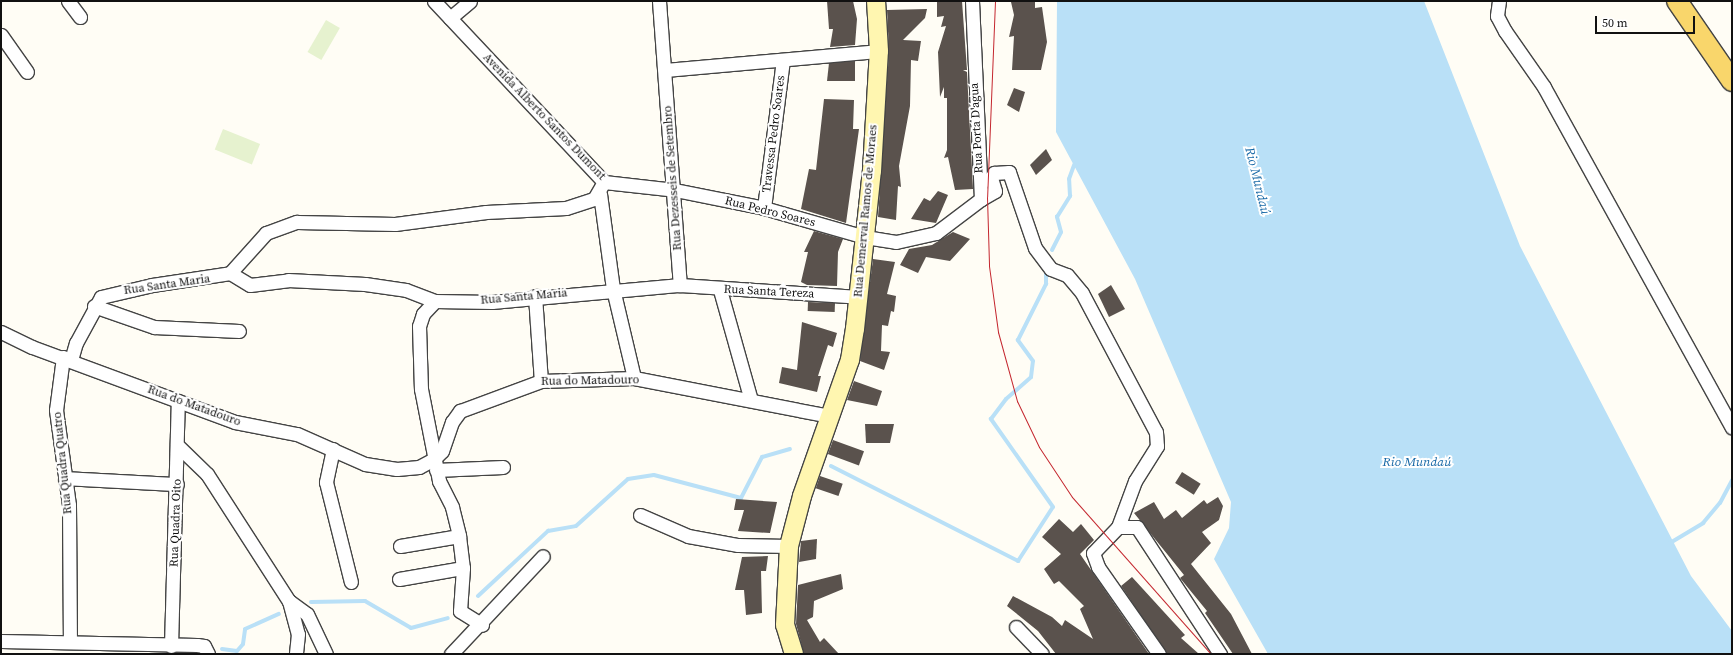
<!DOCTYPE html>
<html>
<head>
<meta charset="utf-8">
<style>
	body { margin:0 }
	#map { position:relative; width:1733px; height:655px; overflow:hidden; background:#fffdf5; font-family:"Source Serif 4",serif }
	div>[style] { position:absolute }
	.pitch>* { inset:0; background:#e6f2cf; transform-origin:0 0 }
	.water>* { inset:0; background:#b9e0f7 }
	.stream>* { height:4px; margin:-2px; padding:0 2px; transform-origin:2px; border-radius:2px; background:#b9e0f7 }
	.building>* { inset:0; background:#5a524d; transform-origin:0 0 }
	.roads { filter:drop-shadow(1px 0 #444) drop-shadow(-1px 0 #444) drop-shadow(0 1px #444) drop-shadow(0 -1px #444) }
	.street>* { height:13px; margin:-6.5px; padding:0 6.5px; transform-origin:6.5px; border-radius:6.5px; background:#fff }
	.secondary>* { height:18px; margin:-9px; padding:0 9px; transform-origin:9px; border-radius:9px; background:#fff6b0 }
	.primary>* { height:20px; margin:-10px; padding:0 10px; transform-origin:10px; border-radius:10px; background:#f9d66b }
	.tram>* { height:1px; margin:-0.5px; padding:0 0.5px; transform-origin:0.5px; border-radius:0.5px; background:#c4262e }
	span { translate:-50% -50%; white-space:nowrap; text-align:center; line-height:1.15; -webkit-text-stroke:4px #fff; paint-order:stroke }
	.street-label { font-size:12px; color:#111 }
	.water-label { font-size:13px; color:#1768a6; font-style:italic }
	.frame { position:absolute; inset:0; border:2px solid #111; pointer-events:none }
	.scale { position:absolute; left:1595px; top:16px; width:100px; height:18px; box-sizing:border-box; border:2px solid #111; border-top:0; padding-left:5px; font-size:12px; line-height:14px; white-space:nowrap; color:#111; -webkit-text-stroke:3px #fff; paint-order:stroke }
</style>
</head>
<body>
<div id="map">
	<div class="pitch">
		<i style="left:326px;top:20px;width:16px;height:37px;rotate:30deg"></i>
		<i style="left:223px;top:129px;width:40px;height:22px;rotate:22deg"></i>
	</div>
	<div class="water">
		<i style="clip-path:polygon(1057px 1px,1424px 1px,1520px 246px,1691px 576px,1732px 631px,1732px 654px,1268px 654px,1214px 559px,1229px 528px,1231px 502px,1135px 279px,1056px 132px)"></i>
	</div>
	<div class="stream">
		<i style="left:1052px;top:250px;width:20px;rotate:-63deg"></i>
		<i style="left:1061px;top:232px;width:16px;rotate:-105deg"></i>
		<i style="left:1057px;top:217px;width:25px;rotate:-58deg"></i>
		<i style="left:1070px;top:196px;width:17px;rotate:-93deg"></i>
		<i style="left:1069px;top:179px;width:15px;rotate:-70deg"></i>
		<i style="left:831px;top:466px;width:210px;rotate:26.9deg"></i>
		<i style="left:1018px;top:561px;width:64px;rotate:-57.1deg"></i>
		<i style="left:1053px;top:507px;width:108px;rotate:-125.2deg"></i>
		<i style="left:991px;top:419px;width:25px;rotate:-53deg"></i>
		<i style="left:1006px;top:399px;width:33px;rotate:-41deg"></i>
		<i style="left:1031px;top:377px;width:16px;rotate:-83deg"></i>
		<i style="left:1033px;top:361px;width:26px;rotate:-126deg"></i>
		<i style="left:1018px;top:340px;width:63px;rotate:-63.4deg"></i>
		<i style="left:1046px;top:284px;width:10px;rotate:-90deg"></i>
		<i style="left:1670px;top:543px;width:39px;rotate:-31deg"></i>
		<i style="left:1703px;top:523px;width:26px;rotate:-50deg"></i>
		<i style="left:1720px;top:503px;width:26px;rotate:-62deg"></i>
		<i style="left:478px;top:596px;width:96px;rotate:-42.9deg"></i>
		<i style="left:548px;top:531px;width:28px;rotate:-10deg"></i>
		<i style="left:576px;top:526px;width:70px;rotate:-42.1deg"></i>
		<i style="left:628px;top:479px;width:26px;rotate:-9deg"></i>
		<i style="left:654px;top:475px;width:90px;rotate:14.8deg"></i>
		<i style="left:741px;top:498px;width:46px;rotate:-62.9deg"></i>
		<i style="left:762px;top:457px;width:29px;rotate:-16deg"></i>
		<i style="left:311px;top:602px;width:54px;rotate:-1.1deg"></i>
		<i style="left:365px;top:601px;width:53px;rotate:30.4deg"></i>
		<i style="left:411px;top:628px;width:38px;rotate:-15deg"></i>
		<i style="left:222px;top:649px;width:15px;rotate:8deg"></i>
		<i style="left:237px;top:651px;width:9px;rotate:-49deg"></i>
		<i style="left:243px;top:644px;width:15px;rotate:-82deg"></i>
		<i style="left:245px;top:629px;width:37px;rotate:-24deg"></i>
	</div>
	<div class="building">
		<i style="clip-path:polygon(827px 1px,853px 1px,857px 19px,855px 45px,830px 47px,833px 29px,829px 29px)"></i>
		<i style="clip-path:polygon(937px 1px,962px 1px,967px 70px,963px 70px,967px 72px,973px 189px,955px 190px,948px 157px,944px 158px,947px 150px,947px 98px,944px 98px,944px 87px,940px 97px,938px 52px,946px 26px,941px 27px,944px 16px,937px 17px)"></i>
		<i style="clip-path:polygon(1035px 1px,1035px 8px,1042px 7px,1047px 42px,1041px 70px,1012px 70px,1014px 36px,1009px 37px,1014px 15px,1011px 2px)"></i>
		<i style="clip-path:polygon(927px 9px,925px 18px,903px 40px,921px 41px,918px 61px,911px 60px,910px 106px,899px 166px,901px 187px,898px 186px,896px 220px,878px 217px,889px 52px,887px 10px)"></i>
		<i style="clip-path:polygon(855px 61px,855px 81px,827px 81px,829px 63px)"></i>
		<i style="clip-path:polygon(1014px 88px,1025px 92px,1019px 112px,1007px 105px)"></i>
		<i style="clip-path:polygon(824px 99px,854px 100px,853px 129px,859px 129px,846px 223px,801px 209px,809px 169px,816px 170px)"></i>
		<i style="clip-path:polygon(1046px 149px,1052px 160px,1036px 175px,1030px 165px)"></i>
		<i style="clip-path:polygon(938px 191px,948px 195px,936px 223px,911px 219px,924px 198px,930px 201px)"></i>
		<i style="clip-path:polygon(814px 231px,843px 239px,838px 252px,837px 286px,807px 285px,801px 282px,808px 252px,804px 252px)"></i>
		<i style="clip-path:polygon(953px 232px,970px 239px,950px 261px,926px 257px,918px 273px,900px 265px,909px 249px,932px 245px)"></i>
		<i style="clip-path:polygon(873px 259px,895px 262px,887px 294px,896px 296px,894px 312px,891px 311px,888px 326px,882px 325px,881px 351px,890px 352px,884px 370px,860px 361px)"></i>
		<i style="clip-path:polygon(1111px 285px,1125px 309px,1109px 317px,1098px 294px)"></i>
		<i style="left:808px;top:302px;width:27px;height:9px;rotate:2deg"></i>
		<i style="clip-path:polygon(802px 322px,837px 333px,833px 347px,828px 345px,818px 376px,821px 376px,817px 392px,779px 383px,782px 367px,797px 370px)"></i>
		<i style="clip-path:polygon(854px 381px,882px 391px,877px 406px,847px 400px)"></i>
		<i style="clip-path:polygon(865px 424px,894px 424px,890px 443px,866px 443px)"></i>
		<i style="left:833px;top:440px;width:33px;height:15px;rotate:20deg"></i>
		<i style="left:1182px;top:472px;width:22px;height:13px;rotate:32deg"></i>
		<i style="left:820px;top:476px;width:24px;height:13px;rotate:19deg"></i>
		<i style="clip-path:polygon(1218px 497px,1223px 506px,1219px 520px,1202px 532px,1211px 543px,1191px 564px,1231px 614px,1252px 654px,1233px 654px,1205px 613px,1207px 611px,1180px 578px,1184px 575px,1134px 513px,1154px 502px,1164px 519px,1176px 510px,1182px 518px,1204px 500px,1207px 504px)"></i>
		<i style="clip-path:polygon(736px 499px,777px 502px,770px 533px,738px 531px,744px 510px,734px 510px)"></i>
		<i style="clip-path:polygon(1059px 519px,1073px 532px,1081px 524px,1094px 540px,1080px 554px,1149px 654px,1056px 654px,1038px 631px,1007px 606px,1013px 596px,1052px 617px,1062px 626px,1065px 620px,1093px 639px,1080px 609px,1084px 606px,1059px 581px,1054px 584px,1044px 569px,1061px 554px,1042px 537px)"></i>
		<i style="clip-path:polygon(817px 539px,816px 559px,799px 562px,801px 541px)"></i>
		<i style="clip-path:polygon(768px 556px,766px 571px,761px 571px,762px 613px,746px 615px,744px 590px,735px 590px,742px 557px)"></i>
		<i style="clip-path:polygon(841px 574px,843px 589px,814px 601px,813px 617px,807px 620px,820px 642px,824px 638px,839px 654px,804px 654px,796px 624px,798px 585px)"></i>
		<i style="clip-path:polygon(1132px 577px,1185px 635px,1181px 638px,1199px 654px,1167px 654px,1121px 586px)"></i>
	</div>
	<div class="roads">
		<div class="street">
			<i style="left:68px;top:1px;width:20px;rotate:53deg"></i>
			<i style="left:434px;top:1px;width:248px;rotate:46.8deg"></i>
			<i style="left:604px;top:182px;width:71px;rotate:6.4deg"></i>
			<i style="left:675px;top:190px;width:91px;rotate:11.4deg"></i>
			<i style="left:764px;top:208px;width:105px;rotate:16deg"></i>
			<i style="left:865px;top:237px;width:31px;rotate:9deg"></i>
			<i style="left:896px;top:242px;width:41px;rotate:-12.7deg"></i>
			<i style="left:936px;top:233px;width:56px;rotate:-37.1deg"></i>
			<i style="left:981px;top:199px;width:198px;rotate:-92.6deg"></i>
			<i style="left:659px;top:1px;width:285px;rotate:85.8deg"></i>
			<i style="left:1499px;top:1px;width:15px;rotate:98deg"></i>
			<i style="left:1497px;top:16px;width:17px;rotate:62deg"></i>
			<i style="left:1505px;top:31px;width:68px;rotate:55.1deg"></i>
			<i style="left:1544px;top:87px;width:389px;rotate:61.1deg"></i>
			<i style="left:450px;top:18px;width:26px;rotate:-40deg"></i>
			<i style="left:1px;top:35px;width:45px;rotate:54.9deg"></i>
			<i style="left:666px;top:70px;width:214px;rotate:-5.1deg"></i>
			<i style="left:600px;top:194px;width:96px;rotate:82.2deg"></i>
			<i style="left:613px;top:289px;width:91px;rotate:76.7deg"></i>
			<i style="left:981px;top:199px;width:16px;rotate:-30deg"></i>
			<i style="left:995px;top:191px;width:14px;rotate:-107deg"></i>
			<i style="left:991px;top:178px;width:6px;rotate:-59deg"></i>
			<i style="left:994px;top:173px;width:15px;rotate:-4deg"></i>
			<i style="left:1009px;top:172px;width:80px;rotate:71.1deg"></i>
			<i style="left:1035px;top:248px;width:26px;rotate:53deg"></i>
			<i style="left:1051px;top:269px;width:17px;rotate:21deg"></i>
			<i style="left:1067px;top:275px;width:23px;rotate:50deg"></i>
			<i style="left:1082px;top:293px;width:157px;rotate:62deg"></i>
			<i style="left:1156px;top:432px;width:14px;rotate:86deg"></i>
			<i style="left:1157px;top:446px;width:41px;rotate:122.2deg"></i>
			<i style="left:1135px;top:481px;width:49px;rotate:110.3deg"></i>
			<i style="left:1118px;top:527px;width:36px;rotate:134deg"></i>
			<i style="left:1093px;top:553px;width:15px;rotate:70deg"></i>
			<i style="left:1098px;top:567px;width:106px;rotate:55deg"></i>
			<i style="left:764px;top:208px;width:149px;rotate:-82.7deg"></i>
			<i style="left:230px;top:273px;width:54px;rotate:-48deg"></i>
			<i style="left:266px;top:233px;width:33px;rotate:-20deg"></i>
			<i style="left:297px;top:222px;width:98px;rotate:1.2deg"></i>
			<i style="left:395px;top:224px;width:92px;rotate:-7.5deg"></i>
			<i style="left:486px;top:212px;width:80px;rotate:-2.9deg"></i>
			<i style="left:566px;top:208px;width:29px;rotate:-18deg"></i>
			<i style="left:594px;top:199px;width:20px;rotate:-60deg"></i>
			<i style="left:720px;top:290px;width:114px;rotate:74.3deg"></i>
			<i style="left:535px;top:296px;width:85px;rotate:86deg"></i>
			<i style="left:435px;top:301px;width:18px;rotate:133deg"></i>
			<i style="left:423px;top:314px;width:13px;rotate:108deg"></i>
			<i style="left:419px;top:326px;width:63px;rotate:88.2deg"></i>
			<i style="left:421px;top:389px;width:94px;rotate:78.9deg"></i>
			<i style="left:439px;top:481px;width:29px;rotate:63deg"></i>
			<i style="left:452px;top:507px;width:30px;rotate:76deg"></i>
			<i style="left:459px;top:536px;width:32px;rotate:83deg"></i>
			<i style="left:463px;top:568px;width:43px;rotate:94deg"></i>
			<i style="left:460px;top:611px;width:26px;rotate:32deg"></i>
			<i style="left:94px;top:306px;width:64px;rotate:19.3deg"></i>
			<i style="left:154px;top:327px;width:85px;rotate:2.7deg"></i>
			<i style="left:1px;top:332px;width:34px;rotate:26deg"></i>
			<i style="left:32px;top:347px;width:216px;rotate:20.3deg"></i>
			<i style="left:235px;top:422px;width:63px;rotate:11deg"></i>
			<i style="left:297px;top:434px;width:74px;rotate:23.8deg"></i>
			<i style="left:365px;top:464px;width:32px;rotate:9deg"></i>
			<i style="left:397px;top:469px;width:22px;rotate:-5deg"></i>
			<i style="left:419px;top:467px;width:17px;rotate:-28deg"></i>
			<i style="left:434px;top:459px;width:11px;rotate:-45deg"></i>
			<i style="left:442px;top:451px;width:31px;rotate:-71deg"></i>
			<i style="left:452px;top:422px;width:14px;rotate:-54deg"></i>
			<i style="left:460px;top:411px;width:86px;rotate:-20.3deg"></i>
			<i style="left:541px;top:381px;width:93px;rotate:-1.8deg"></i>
			<i style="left:634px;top:378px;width:199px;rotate:11deg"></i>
			<i style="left:63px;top:357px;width:53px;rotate:97.5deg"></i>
			<i style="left:56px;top:410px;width:96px;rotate:82.2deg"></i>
			<i style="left:69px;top:505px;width:137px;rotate:89.6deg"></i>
			<i style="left:71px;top:360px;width:18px;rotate:-74deg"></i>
			<i style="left:76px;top:343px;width:52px;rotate:-61.5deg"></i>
			<i style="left:101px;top:297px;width:52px;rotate:-13.2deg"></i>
			<i style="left:152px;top:285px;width:79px;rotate:-8.7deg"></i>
			<i style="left:230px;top:273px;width:23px;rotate:31deg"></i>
			<i style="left:250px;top:285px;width:38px;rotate:-7deg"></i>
			<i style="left:288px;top:280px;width:77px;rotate:3deg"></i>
			<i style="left:365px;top:284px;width:41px;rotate:8.3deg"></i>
			<i style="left:406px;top:290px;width:31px;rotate:21deg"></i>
			<i style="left:435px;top:301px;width:57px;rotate:1deg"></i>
			<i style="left:492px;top:302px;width:189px;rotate:-5.2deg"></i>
			<i style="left:680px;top:285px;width:179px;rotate:3.8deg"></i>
			<i style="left:179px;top:447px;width:39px;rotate:44deg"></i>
			<i style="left:207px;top:474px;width:151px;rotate:57.2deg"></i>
			<i style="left:289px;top:601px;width:22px;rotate:36deg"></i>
			<i style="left:307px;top:614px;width:44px;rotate:64.6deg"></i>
			<i style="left:333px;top:449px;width:34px;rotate:102deg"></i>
			<i style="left:326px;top:482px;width:103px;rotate:76deg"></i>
			<i style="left:436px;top:470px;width:67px;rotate:-2.6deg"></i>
			<i style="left:65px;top:478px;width:112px;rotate:3.1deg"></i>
			<i style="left:640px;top:515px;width:52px;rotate:23.6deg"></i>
			<i style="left:688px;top:536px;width:51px;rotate:10.2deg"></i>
			<i style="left:738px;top:545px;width:51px;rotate:1.1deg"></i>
			<i style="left:1118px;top:527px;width:19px"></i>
			<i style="left:1137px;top:527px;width:152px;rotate:56.8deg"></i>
			<i style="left:400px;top:546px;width:60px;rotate:-9.6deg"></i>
			<i style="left:399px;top:579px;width:65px;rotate:-9.8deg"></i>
			<i style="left:289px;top:601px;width:34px;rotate:75deg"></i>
			<i style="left:298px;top:634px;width:20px;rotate:96deg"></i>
			<i style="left:1016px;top:627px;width:37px;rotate:46deg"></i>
			<i style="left:1px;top:641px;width:196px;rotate:1.2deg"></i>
			<i style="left:197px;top:645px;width:7px;rotate:8deg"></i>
			<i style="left:204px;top:646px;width:9px;rotate:63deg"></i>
			<i style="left:171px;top:646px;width:245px;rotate:-88.4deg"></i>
			<i style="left:451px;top:654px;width:134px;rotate:-46.8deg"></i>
		</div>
		<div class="secondary">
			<i style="left:794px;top:654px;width:30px;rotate:-107deg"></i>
			<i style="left:785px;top:625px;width:79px;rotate:-87.1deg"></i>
			<i style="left:789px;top:546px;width:52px;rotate:-75.4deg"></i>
			<i style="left:802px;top:496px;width:144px;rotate:-70.6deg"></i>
			<i style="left:850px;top:360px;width:31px;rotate:-81deg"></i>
			<i style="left:855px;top:329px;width:159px;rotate:-83.9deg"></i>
			<i style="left:872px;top:171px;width:120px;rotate:-86.7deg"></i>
			<i style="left:879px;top:51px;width:50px;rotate:-93.4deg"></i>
		</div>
		<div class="primary">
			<i style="left:1677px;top:1px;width:97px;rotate:55.5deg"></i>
		</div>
	</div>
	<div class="tram">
		<i style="left:995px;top:1px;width:196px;rotate:92.3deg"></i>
		<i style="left:987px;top:197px;width:69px;rotate:88.3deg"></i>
		<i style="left:989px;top:266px;width:67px;rotate:82.2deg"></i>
		<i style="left:998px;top:332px;width:72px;rotate:74.6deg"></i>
		<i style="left:1017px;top:401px;width:51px;rotate:64.4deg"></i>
		<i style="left:1039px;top:447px;width:60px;rotate:56.6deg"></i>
		<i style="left:1072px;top:497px;width:210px;rotate:48.5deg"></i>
	</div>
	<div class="street-label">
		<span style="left:544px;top:117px;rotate:46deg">Avenida Alberto Santos Dumont</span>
		<span style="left:977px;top:128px;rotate:-93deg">Rua Porta D'agua</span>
		<span style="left:774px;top:134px;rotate:-83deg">Travessa Pedro Soares</span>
		<span style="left:673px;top:178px;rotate:-94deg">Rua Dezesseis de Setembro</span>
		<span style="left:866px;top:211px;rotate:-85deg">Rua Demerval Ramos de Moraes</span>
		<span style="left:770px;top:212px;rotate:14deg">Rua Pedro Soares</span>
		<span style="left:167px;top:285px;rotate:-8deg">Rua Santa Maria</span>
		<span style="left:769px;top:292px;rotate:3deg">Rua Santa Tereza</span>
		<span style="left:524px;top:297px;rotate:-5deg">Rua Santa Maria</span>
		<span style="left:590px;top:381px;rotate:-1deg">Rua do Matadouro</span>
		<span style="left:194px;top:406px;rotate:20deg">Rua do Matadouro</span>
		<span style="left:63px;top:463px;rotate:-96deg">Rua Quadra Quatro</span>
		<span style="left:176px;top:523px;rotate:-88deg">Rua Quadra Oito</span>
	</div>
	<div class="water-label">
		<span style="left:1257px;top:181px;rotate:76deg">Rio Mundaú</span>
		<span style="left:1417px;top:462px">Rio Mundaú</span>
	</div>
	<div class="frame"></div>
	<div class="scale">50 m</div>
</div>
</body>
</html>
